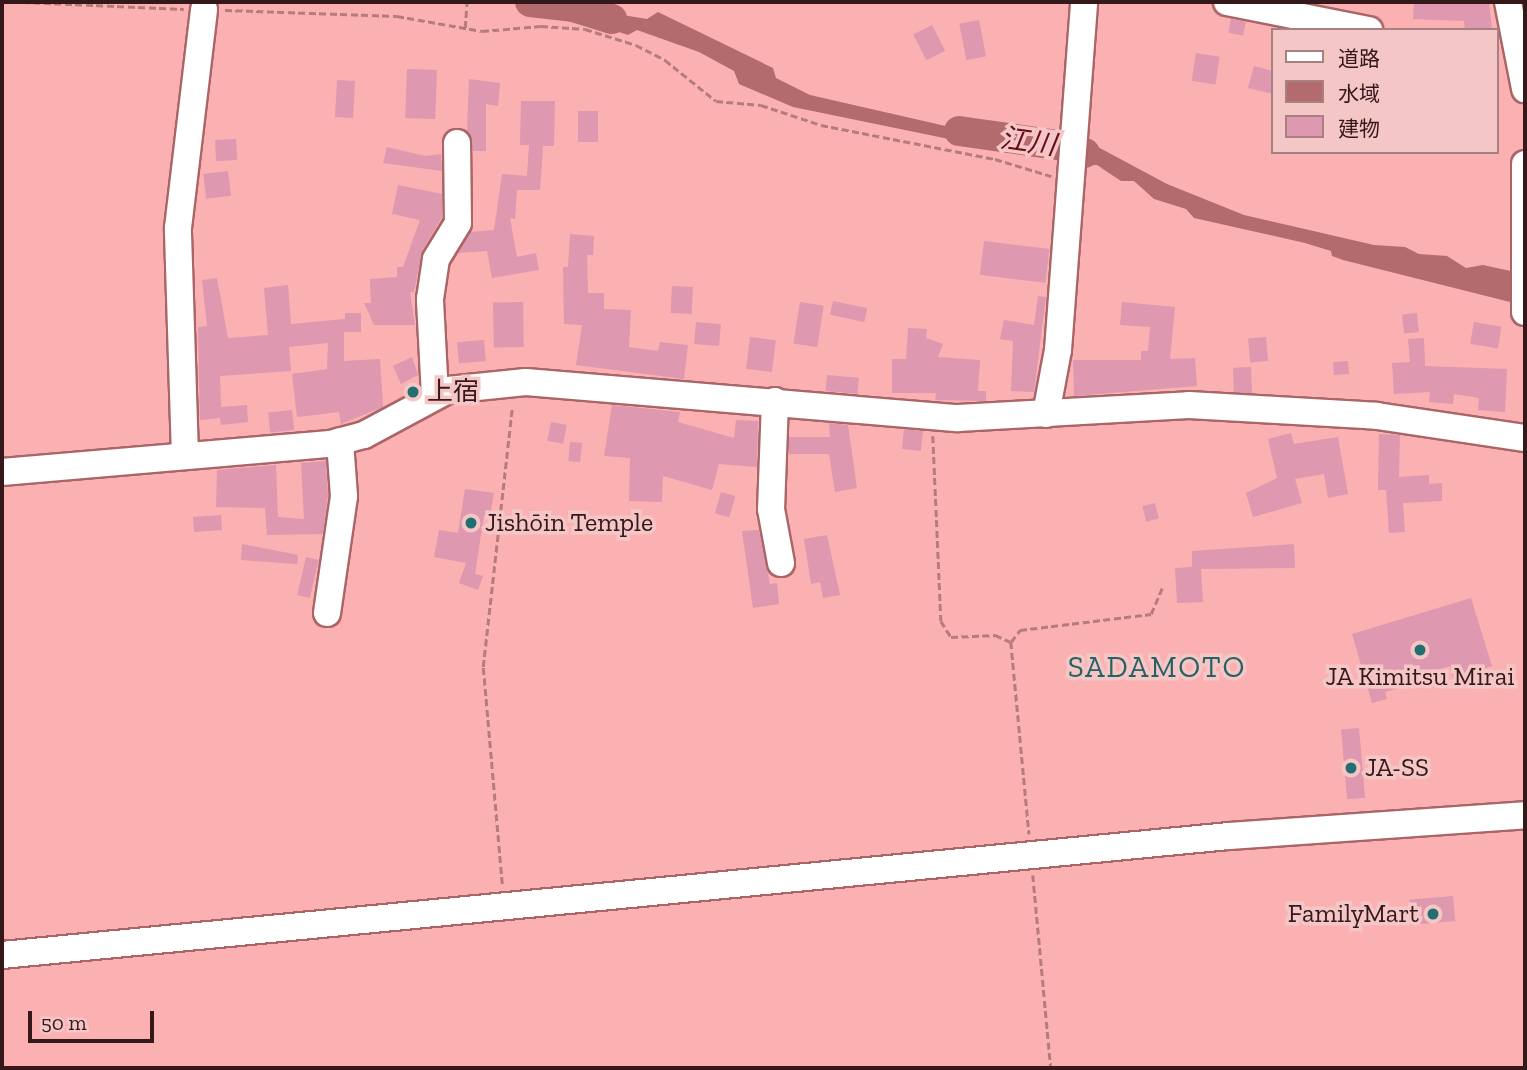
<!DOCTYPE html>
<html>
<head>
<meta charset="utf-8">
<style>
	body { margin:0 }
	#map { position:relative; width:1527px; height:1070px; overflow:hidden; background:#fbb0b1; font-family:"Zilla Slab","Noto Sans JP",serif }
	div>[style] { position:absolute }
	.water>* { inset:0; background:#b46b6d }
	.river>* { height:30px; margin:-15px; padding:0 15px; transform-origin:15px; border-radius:15px; background:#b46b6d }
	.building>* { inset:0; background:#de98af; transform-origin:0 0 }
	.path>* { height:2.5px; margin-top:-1.25px; transform-origin:0; background:repeating-linear-gradient(90deg,#b67b7d 0 7px,transparent 0 10.5px) }
	.roads { filter:drop-shadow(2px 0 #aa6567) drop-shadow(-2px 0 #aa6567) drop-shadow(0 2px #aa6567) drop-shadow(0 -2px #aa6567) }
	.minor>* { height:26px; margin:-13px; padding:0 13px; transform-origin:13px; border-radius:13px; background:#fff }
	.dots>* { width:19px; height:19px; translate:-50% -50%; box-sizing:border-box; border:4px solid #f5c6c6; border-radius:50% }
	span { translate:-50% -50%; white-space:nowrap; text-align:center; line-height:1.15; -webkit-text-stroke:7px #f5c6c6; paint-order:stroke }
	.poi-label { font-size:26px; color:#34181a }
	.left { translate:0 -50%; text-align:left }
	.right { translate:-100% -50%; text-align:right }
	.water-label { font-size:28px; color:#680b1d; font-style:italic }
	.quarter-label { font-size:30px; color:#276163; letter-spacing:2px }
	.frame { position:absolute; inset:0; border:4px solid #34181a; pointer-events:none }
	.legend { position:absolute; left:1271px; top:28px; width:228px; height:126px; box-sizing:border-box; background:#f5c6c6; border:2px solid #a88081; margin:0; padding:9px 12px; list-style:none; font-size:21px; color:#34181a }
	.legend li { display:flex; align-items:center; gap:14px; height:35px }
	.legend b { width:35px; border:2px solid #a88081 }
	.scale { position:absolute; left:28px; top:1011px; width:126px; height:32px; box-sizing:border-box; border:4px solid #34181a; border-top:0; padding-left:9px; font-size:21px; line-height:24px; white-space:nowrap; color:#34181a; -webkit-text-stroke:5px #f5c6c6; paint-order:stroke }
</style>
</head>
<body>
<div id="map">
	<div class="water">
		<i style="clip-path:polygon(573px 7px,647px 19px,658px 12px,773px 68px,776px 78px,810px 95px,998px 138px,993px 146px,978px 145px,793px 107px,739px 84px,734px 71px,699px 52px,637px 30px,628px 35px,583px 20px,583px 14px)"></i>
		<i style="clip-path:polygon(1083px 139px,1167px 184px,1244px 215px,1374px 245px,1405px 247px,1419px 254px,1447px 256px,1466px 268px,1483px 265px,1515px 272px,1518px 304px,1343px 260px,1332px 256px,1331px 251px,1305px 243px,1194px 218px,1186px 209px,1154px 199px,1134px 181px,1121px 181px,1097px 165px,1081px 165px)"></i>
	</div>
	<div class="river">
		<i style="left:530px;top:2px;width:43px;rotate:6.6deg"></i>
		<i style="left:573px;top:7px;width:41px;rotate:17.1deg"></i>
		<i style="left:959px;top:131px;width:107px;rotate:8.1deg"></i>
		<i style="left:1065px;top:146px;width:21px;rotate:19deg"></i>
	</div>
	<div class="building">
		<i style="clip-path:polygon(1414px 2px,1489px 2px,1492px 30px,1465px 30px,1464px 21px,1413px 19px)"></i>
		<i style="left:1231px;top:19px;width:15px;height:14px;rotate:11deg"></i>
		<i style="left:979px;top:20px;width:37px;height:20px;rotate:79deg"></i>
		<i style="left:932px;top:25px;width:29px;height:21px;rotate:63deg"></i>
		<i style="left:1196px;top:53px;width:24px;height:28px;rotate:9deg"></i>
		<i style="clip-path:polygon(1254px 66px,1273px 71px,1273px 94px,1248px 88px)"></i>
		<i style="left:407px;top:69px;width:30px;height:49px;rotate:2deg"></i>
		<i style="clip-path:polygon(469px 79px,500px 83px,498px 106px,486px 104px,486px 151px,473px 151px,467px 131px)"></i>
		<i style="left:337px;top:80px;width:18px;height:37px;rotate:3deg"></i>
		<i style="clip-path:polygon(521px 101px,555px 101px,554px 146px,543px 146px,540px 190px,517px 190px,515px 219px,510px 218px,517px 257px,536px 253px,539px 270px,492px 278px,487px 251px,458px 253px,471px 232px,494px 230px,502px 174px,527px 176px,529px 145px,520px 145px)"></i>
		<i style="left:578px;top:111px;width:20px;height:31px"></i>
		<i style="left:236px;top:139px;width:21px;height:21px;rotate:87deg"></i>
		<i style="clip-path:polygon(387px 147px,425px 156px,441px 154px,442px 171px,383px 163px)"></i>
		<i style="left:228px;top:171px;width:25px;height:25px;rotate:83deg"></i>
		<i style="clip-path:polygon(398px 185px,442px 194px,442px 217px,422px 251px,414px 292px,410px 292px,415px 325px,374px 325px,364px 303px,371px 303px,370px 279px,397px 277px,397px 267px,403px 267px,420px 220px,392px 214px)"></i>
		<i style="clip-path:polygon(570px 234px,594px 236px,593px 255px,587px 255px,588px 293px,604px 293px,604px 309px,631px 310px,629px 347px,658px 351px,660px 342px,688px 345px,684px 379px,576px 365px,582px 325px,564px 324px,563px 267px,568px 267px)"></i>
		<i style="left:984px;top:241px;width:66px;height:34px;rotate:7deg"></i>
		<i style="clip-path:polygon(217px 278px,228px 338px,268px 335px,264px 288px,288px 285px,291px 324px,345px 319px,345px 313px,361px 313px,361px 332px,344px 332px,344px 361px,380px 359px,383px 407px,341px 424px,339px 412px,297px 417px,292px 374px,327px 369px,328px 343px,289px 347px,291px 371px,220px 376px,221px 407px,247px 405px,248px 422px,221px 425px,220px 418px,200px 420px,198px 327px,207px 326px,202px 280px)"></i>
		<i style="left:672px;top:286px;width:21px;height:27px;rotate:3deg"></i>
		<i style="clip-path:polygon(1038px 296px,1046px 297px,1034px 392px,1011px 391px,1013px 341px,1000px 339px,1004px 320px,1034px 325px)"></i>
		<i style="left:833px;top:301px;width:35px;height:14px;rotate:12deg"></i>
		<i style="left:523px;top:302px;width:45px;height:30px;rotate:89deg"></i>
		<i style="left:800px;top:302px;width:24px;height:42px;rotate:9deg"></i>
		<i style="clip-path:polygon(1122px 302px,1175px 307px,1170px 359px,1195px 358px,1197px 386px,1074px 396px,1073px 360px,1141px 360px,1141px 351px,1148px 351px,1150px 327px,1120px 325px)"></i>
		<i style="left:1417px;top:313px;width:19px;height:15px;rotate:84deg"></i>
		<i style="left:696px;top:322px;width:25px;height:22px;rotate:5deg"></i>
		<i style="left:1474px;top:322px;width:28px;height:22px;rotate:10deg"></i>
		<i style="clip-path:polygon(908px 328px,927px 329px,926px 338px,943px 344px,938px 357px,980px 360px,978px 391px,986px 391px,986px 401px,935px 400px,936px 393px,892px 393px,892px 359px,906px 359px)"></i>
		<i style="left:750px;top:337px;width:26px;height:32px;rotate:7deg"></i>
		<i style="left:1266px;top:337px;width:24px;height:18px;rotate:85deg"></i>
		<i style="clip-path:polygon(1424px 338px,1425px 366px,1507px 369px,1505px 412px,1478px 410px,1479px 398px,1454px 394px,1453px 404px,1429px 402px,1430px 392px,1394px 394px,1392px 363px,1410px 362px,1408px 339px)"></i>
		<i style="left:484px;top:340px;width:21px;height:27px;rotate:85deg"></i>
		<i style="clip-path:polygon(412px 357px,418px 375px,401px 384px,393px 366px)"></i>
		<i style="left:1348px;top:361px;width:13px;height:15px;rotate:86deg"></i>
		<i style="left:1251px;top:367px;width:26px;height:18px;rotate:88deg"></i>
		<i style="left:827px;top:375px;width:32px;height:16px;rotate:5deg"></i>
		<i style="clip-path:polygon(612px 405px,680px 412px,678px 422px,734px 438px,736px 420px,758px 421px,757px 467px,719px 464px,712px 490px,663px 476px,662px 502px,629px 501px,630px 458px,604px 456px)"></i>
		<i style="left:292px;top:410px;width:20px;height:24px;rotate:84deg"></i>
		<i style="left:551px;top:422px;width:16px;height:19px;rotate:11deg"></i>
		<i style="clip-path:polygon(829px 423px,848px 425px,857px 488px,835px 492px,829px 454px,789px 454px,789px 437px,830px 437px)"></i>
		<i style="left:904px;top:429px;width:19px;height:20px;rotate:6deg"></i>
		<i style="clip-path:polygon(1291px 433px,1294px 444px,1338px 437px,1348px 494px,1328px 498px,1324px 474px,1295px 479px,1302px 503px,1253px 517px,1246px 493px,1277px 478px,1268px 439px)"></i>
		<i style="clip-path:polygon(1379px 434px,1400px 435px,1399px 477px,1429px 475px,1429px 484px,1442px 483px,1442px 501px,1403px 503px,1405px 532px,1389px 533px,1386px 490px,1378px 490px)"></i>
		<i style="left:570px;top:442px;width:12px;height:19px;rotate:5deg"></i>
		<i style="clip-path:polygon(326px 461px,328px 495px,323px 534px,267px 535px,265px 508px,216px 507px,217px 470px,276px 465px,278px 517px,304px 519px,301px 463px)"></i>
		<i style="clip-path:polygon(465px 489px,494px 493px,490px 515px,484px 515px,475px 574px,483px 576px,478px 590px,459px 583px,466px 563px,434px 557px,439px 530px,458px 533px)"></i>
		<i style="left:721px;top:492px;width:15px;height:22px;rotate:16deg"></i>
		<i style="left:1155px;top:503px;width:16px;height:13px;rotate:76deg"></i>
		<i style="left:221px;top:515px;width:15px;height:28px;rotate:86deg"></i>
		<i style="clip-path:polygon(759px 530px,770px 584px,777px 583px,779px 604px,753px 608px,742px 531px)"></i>
		<i style="clip-path:polygon(827px 535px,840px 595px,823px 598px,820px 582px,811px 584px,804px 539px)"></i>
		<i style="clip-path:polygon(242px 544px,298px 555px,297px 564px,241px 560px)"></i>
		<i style="clip-path:polygon(1294px 544px,1295px 568px,1201px 569px,1203px 602px,1177px 603px,1175px 568px,1192px 567px,1192px 551px)"></i>
		<i style="left:306px;top:557px;width:13px;height:39px;rotate:13deg"></i>
		<i style="clip-path:polygon(1471px 598px,1492px 666px,1453px 678px,1450px 666px,1397px 682px,1399px 688px,1385px 692px,1387px 699px,1372px 703px,1352px 634px)"></i>
		<i style="left:1359px;top:728px;width:70px;height:18px;rotate:85deg"></i>
		<i style="left:1453px;top:896px;width:25px;height:44px;rotate:85deg"></i>
	</div>
	<div class="path">
		<i style="left:23px;top:2px;width:161px;rotate:2.5deg"></i>
		<i style="left:225px;top:10px;width:172px;rotate:2deg"></i>
		<i style="left:397px;top:16px;width:86px;rotate:10deg"></i>
		<i style="left:482px;top:31px;width:59px;rotate:-4.8deg"></i>
		<i style="left:541px;top:26px;width:44px;rotate:3.9deg"></i>
		<i style="left:585px;top:29px;width:53px;rotate:17.4deg"></i>
		<i style="left:636px;top:45px;width:33px;rotate:27deg"></i>
		<i style="left:665px;top:60px;width:65px;rotate:38.8deg"></i>
		<i style="left:716px;top:101px;width:45px;rotate:5.1deg"></i>
		<i style="left:761px;top:105px;width:63px;rotate:18.4deg"></i>
		<i style="left:821px;top:125px;width:177px;rotate:11.1deg"></i>
		<i style="left:995px;top:159px;width:59px;rotate:16.9deg"></i>
		<i style="left:465px;top:28px;width:26px;rotate:-86deg"></i>
		<i style="left:933px;top:436px;width:185px;rotate:87.5deg"></i>
		<i style="left:941px;top:621px;width:19px;rotate:58deg"></i>
		<i style="left:951px;top:637px;width:44px;rotate:-2.6deg"></i>
		<i style="left:995px;top:635px;width:17px;rotate:24deg"></i>
		<i style="left:1011px;top:642px;width:193px;rotate:84.6deg"></i>
		<i style="left:1011px;top:642px;width:15px;rotate:-53deg"></i>
		<i style="left:1020px;top:630px;width:132px;rotate:-7deg"></i>
		<i style="left:1151px;top:614px;width:30px;rotate:-67deg"></i>
		<i style="left:1033px;top:875px;width:194px;rotate:84.7deg"></i>
		<i style="left:502px;top:884px;width:218px;rotate:-95deg"></i>
		<i style="left:483px;top:667px;width:262px;rotate:-83.6deg"></i>
	</div>
	<div class="roads">
		<div class="minor">
			<i style="left:1227px;top:2px;width:145px;rotate:11.2deg"></i>
			<i style="left:1508px;top:2px;width:89px;rotate:78.9deg"></i>
			<i style="left:1525px;top:164px;width:148px;rotate:90deg"></i>
			<i style="left:435px;top:396px;width:97px;rotate:-93deg"></i>
			<i style="left:430px;top:299px;width:40px;rotate:-81.5deg"></i>
			<i style="left:436px;top:259px;width:42px;rotate:-58.6deg"></i>
			<i style="left:458px;top:223px;width:80px;rotate:-90.7deg"></i>
			<i style="left:775px;top:401px;width:108px;rotate:92.1deg"></i>
			<i style="left:771px;top:509px;width:55px;rotate:79.5deg"></i>
			<i style="left:1046px;top:414px;width:65px;rotate:-79.4deg"></i>
			<i style="left:1058px;top:350px;width:349px;rotate:-85.7deg"></i>
			<i style="left:185px;top:456px;width:228px;rotate:-91.8deg"></i>
			<i style="left:178px;top:228px;width:220px;rotate:-83.2deg"></i>
			<i style="left:2px;top:472px;width:329px;rotate:-4.9deg"></i>
			<i style="left:330px;top:444px;width:35px;rotate:-15deg"></i>
			<i style="left:364px;top:435px;width:95px;rotate:-28.2deg"></i>
			<i style="left:448px;top:390px;width:78px;rotate:-5.9deg"></i>
			<i style="left:526px;top:382px;width:433px;rotate:4.8deg"></i>
			<i style="left:958px;top:418px;width:231px;rotate:-3.2deg"></i>
			<i style="left:1189px;top:405px;width:188px;rotate:3.3deg"></i>
			<i style="left:1377px;top:416px;width:150px;rotate:8.5deg"></i>
			<i style="left:327px;top:613px;width:118px;rotate:-81.7deg"></i>
			<i style="left:344px;top:496px;width:55px;rotate:-94.2deg"></i>
			<i style="left:2px;top:955px;width:1232px;rotate:-5.54deg"></i>
			<i style="left:1228px;top:836px;width:298px;rotate:-4deg"></i>
		</div>
	</div>
	<div class="dots">
		<i style="left:413px;top:392px;background:#236e71"></i>
		<i style="left:471px;top:523px;background:#236e71"></i>
		<i style="left:1420px;top:650px;background:#236e71"></i>
		<i style="left:1351px;top:768px;background:#236e71"></i>
		<i style="left:1433px;top:914px;background:#236e71"></i>
	</div>
	<div class="poi-label">
		<span class="left" style="left:427px;top:392px">上宿</span>
		<span class="left" style="left:485px;top:523px">Jishōin Temple</span>
		<span style="left:1420px;top:677px">JA Kimitsu Mirai</span>
		<span class="left" style="left:1365px;top:768px">JA-SS</span>
		<span class="right" style="left:1419px;top:914px">FamilyMart</span>
	</div>
	<div class="water-label">
		<span style="left:1028px;top:142px;rotate:8deg">江川</span>
	</div>
	<div class="quarter-label">
		<span style="left:1157px;top:667px">SADAMOTO</span>
	</div>
	<div class="frame"></div>
	<ul class="legend">
	<li><b style="height:9px;background:#fff"></b>道路</li>
	<li><b style="height:19px;background:#b46b6d"></b>水域</li>
	<li><b style="height:19px;background:#de98af"></b>建物</li>
	</ul>
	<div class="scale">50 m</div>
</div>
</body>
</html>
